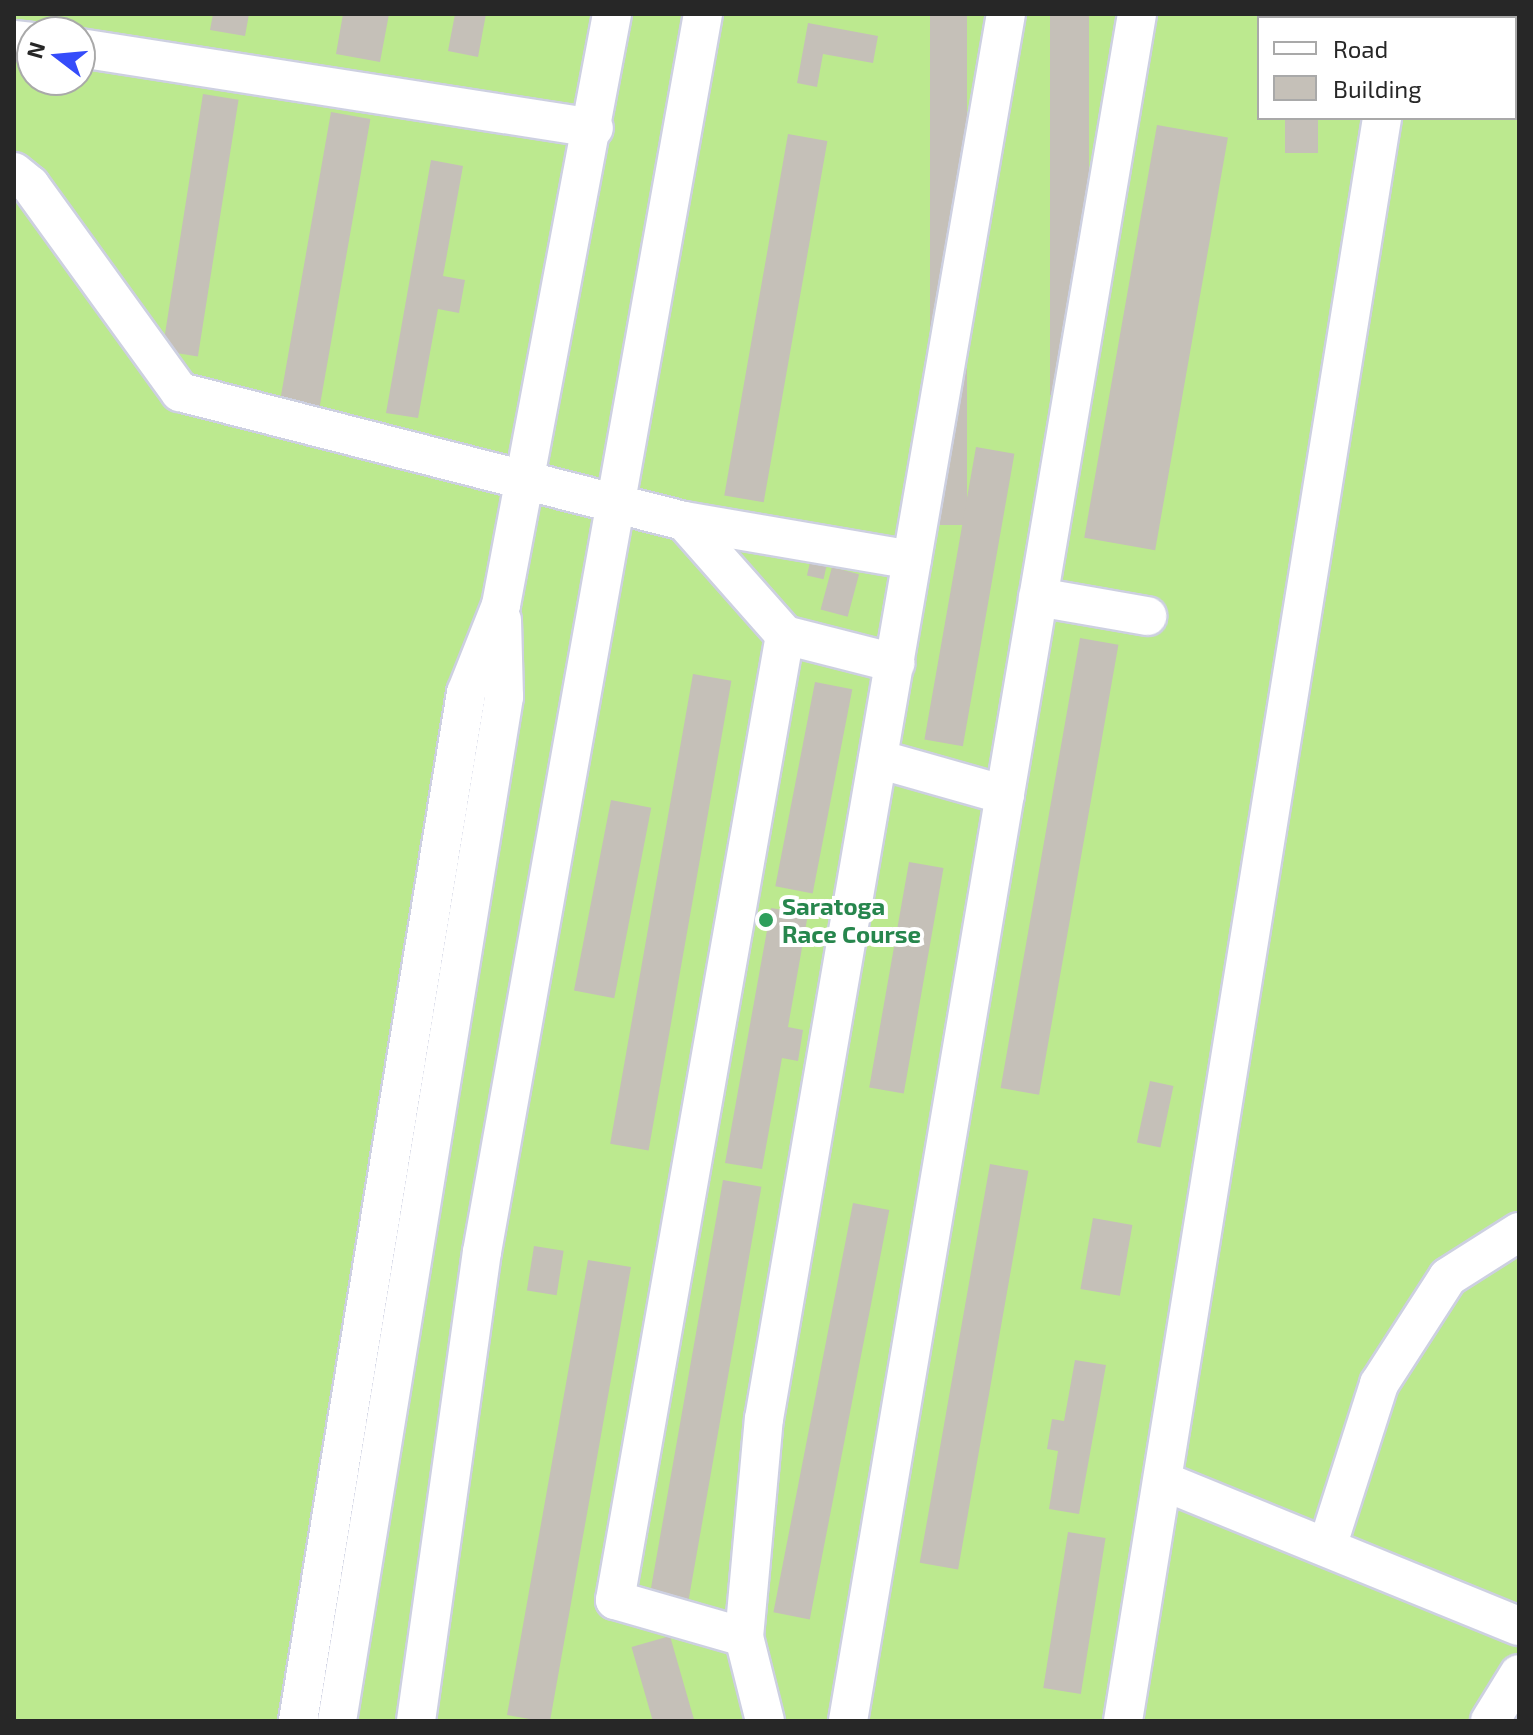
<!DOCTYPE html>
<html>
<head>
<meta charset="utf-8">
<style>
	body { margin:0 }
	#map { position:relative; width:1533px; height:1735px; overflow:hidden; background:#eae4d8; font-family:"Exo 2",sans-serif }
	div>[style] { position:absolute }
	.pitch>* { inset:0; background:#bce98f }
	.building>* { inset:0; background:#c5c0b8; transform-origin:0 0 }
	.roads { filter:drop-shadow(2px 0 #cdd0e1) drop-shadow(-2px 0 #cdd0e1) drop-shadow(0 2px #cdd0e1) drop-shadow(0 -2px #cdd0e1) }
	.minor>* { height:38px; margin:-19px; padding:0 19px; transform-origin:19px; border-radius:19px; background:#fff }
	.dots>* { width:22px; height:22px; translate:-50% -50%; box-sizing:border-box; border:4px solid #fff; border-radius:50% }
	span { translate:-50% -50%; white-space:nowrap; text-align:center; line-height:1.15; -webkit-text-stroke:8px #fff; paint-order:stroke }
	.leisure-label { font-size:24px; color:#27864d; font-weight:700 }
	.left { translate:0 -50%; text-align:left }
	.frame { position:absolute; inset:0; border:16px solid #272727; pointer-events:none }
	.legend { position:absolute; left:1257px; top:16px; width:260px; height:104px; box-sizing:border-box; background:#fff; border:2px solid #a9a9a9; margin:0; padding:10px 14px; list-style:none; font-size:24px; color:#272727 }
	.legend li { display:flex; align-items:center; gap:16px; height:40px }
	.legend b { width:40px; border:2px solid #a9a9a9 }
	.north { position:absolute; left:16px; top:16px; width:80px; height:80px; box-sizing:border-box; background:#fff; border:2px solid #a9a9a9; border-radius:50%; rotate:286deg; font-size:22px; font-weight:700; line-height:32px; text-align:center; color:#272727 }
	.north::after { content:''; display:block; margin:auto; width:28px; height:36px; background:#354cfa; clip-path:polygon(50% 0,100% 100%,50% 72%,0 100%) }
</style>
</head>
<body>
<div id="map">
	<div class="pitch">
		<i style="clip-path:polygon(evenodd,14px 14px,1519px 14px,1519px 1721px,14px 1721px,14px 14px,1259px 18px,1515px 18px,1515px 118px,1259px 118px,1259px 18px,14px 14px,32px 32px,80px 32px,80px 80px,32px 80px,32px 32px)"></i>
	</div>
	<div class="building">
		<i style="clip-path:polygon(213px 14px,249px 14px,245px 36px,210px 30px)"></i>
		<i style="clip-path:polygon(343px 14px,389px 14px,380px 62px,336px 54px)"></i>
		<i style="clip-path:polygon(455px 14px,486px 14px,478px 57px,448px 51px)"></i>
		<i style="left:930px;top:14px;width:37px;height:511px"></i>
		<i style="left:1050px;top:14px;width:39px;height:381px"></i>
		<i style="clip-path:polygon(1274px 14px,1330px 14px,1274px 18px)"></i>
		<i style="clip-path:polygon(808px 23px,878px 36px,873px 63px,823px 54px,817px 87px,797px 83px)"></i>
		<i style="left:203px;top:94px;width:36px;height:260px;rotate:9deg"></i>
		<i style="left:331px;top:112px;width:40px;height:295px;rotate:10deg"></i>
		<i style="left:1285px;top:118px;width:33px;height:35px"></i>
		<i style="left:1157px;top:125px;width:72px;height:419px;rotate:10deg"></i>
		<i style="left:788px;top:134px;width:40px;height:367px;rotate:10deg"></i>
		<i style="clip-path:polygon(431px 160px,463px 166px,443px 276px,465px 280px,459px 313px,438px 309px,418px 418px,386px 413px)"></i>
		<i style="left:976px;top:447px;width:39px;height:297px;rotate:10deg"></i>
		<i style="left:811px;top:558px;width:17px;height:18px;rotate:13deg"></i>
		<i style="left:832px;top:567px;width:28px;height:44px;rotate:15deg"></i>
		<i style="left:1080px;top:638px;width:39px;height:457px;rotate:10deg"></i>
		<i style="left:693px;top:674px;width:39px;height:477px;rotate:10deg"></i>
		<i style="left:815px;top:682px;width:38px;height:208px;rotate:11deg"></i>
		<i style="left:611px;top:800px;width:41px;height:194px;rotate:11deg"></i>
		<i style="left:909px;top:862px;width:35px;height:229px;rotate:10deg"></i>
		<i style="clip-path:polygon(771px 908px,808px 914px,788px 1027px,803px 1030px,798px 1061px,782px 1058px,762px 1169px,725px 1163px)"></i>
		<i style="left:1150px;top:1081px;width:24px;height:63px;rotate:12deg"></i>
		<i style="left:990px;top:1164px;width:39px;height:405px;rotate:10deg"></i>
		<i style="left:723px;top:1180px;width:39px;height:420px;rotate:10deg"></i>
		<i style="left:853px;top:1203px;width:37px;height:417px;rotate:11deg"></i>
		<i style="left:1093px;top:1218px;width:40px;height:72px;rotate:10deg"></i>
		<i style="left:534px;top:1246px;width:30px;height:45px;rotate:9deg"></i>
		<i style="clip-path:polygon(588px 1260px,631px 1267px,550px 1721px,541px 1721px,507px 1715px)"></i>
		<i style="clip-path:polygon(1075px 1360px,1106px 1365px,1079px 1514px,1049px 1509px,1058px 1451px,1047px 1449px,1052px 1419px,1064px 1421px)"></i>
		<i style="left:1068px;top:1532px;width:38px;height:158px;rotate:9deg"></i>
		<i style="left:670px;top:1636px;width:88px;height:40px;rotate:74deg"></i>
	</div>
	<div class="roads">
		<div class="minor">
			<i style="left:1398px;top:18px;width:4px;rotate:-76deg"></i>
			<i style="left:14px;top:40px;width:18px;rotate:6deg"></i>
			<i style="left:80px;top:48px;width:520px;rotate:8.85deg"></i>
			<i style="left:14px;top:172px;width:21px;rotate:39deg"></i>
			<i style="left:30px;top:185px;width:256px;rotate:54.1deg"></i>
			<i style="left:180px;top:392px;width:520px;rotate:14.36deg"></i>
			<i style="left:684px;top:521px;width:152px;rotate:48.5deg"></i>
			<i style="left:785px;top:635px;width:980px;rotate:99.99deg"></i>
			<i style="left:615px;top:1600px;width:134px;rotate:16deg"></i>
			<i style="left:684px;top:521px;width:231px;rotate:9.7deg"></i>
			<i style="left:1038px;top:597px;width:111px;rotate:9.9deg"></i>
			<i style="left:785px;top:635px;width:114px;rotate:14.3deg"></i>
			<i style="left:878px;top:759px;width:132px;rotate:15.8deg"></i>
			<i style="left:1163px;top:1481px;width:384px;rotate:22.2deg"></i>
			<i style="left:1328px;top:1544px;width:168px;rotate:-72.3deg"></i>
			<i style="left:1379px;top:1384px;width:127px;rotate:-57.2deg"></i>
			<i style="left:1448px;top:1277px;width:84px;rotate:-32.4deg"></i>
			<i style="left:298px;top:1721px;width:1042px;rotate:-80.72deg"></i>
			<i style="left:466px;top:693px;width:95px;rotate:-68.3deg"></i>
			<i style="left:501px;top:605px;width:601px;rotate:-79.36deg"></i>
			<i style="left:337px;top:1721px;width:1038px;rotate:-80.74deg"></i>
			<i style="left:504px;top:697px;width:77px;rotate:-91.5deg"></i>
			<i style="left:416px;top:1721px;width:474px;rotate:-82deg"></i>
			<i style="left:482px;top:1252px;width:1258px;rotate:-79.88deg"></i>
			<i style="left:765px;top:1721px;width:87px;rotate:-104deg"></i>
			<i style="left:744px;top:1637px;width:219px;rotate:-84.8deg"></i>
			<i style="left:764px;top:1419px;width:1426px;rotate:-80.23deg"></i>
			<i style="left:848px;top:1721px;width:1731px;rotate:-80.39deg"></i>
			<i style="left:1123px;top:1721px;width:1624px;rotate:-80.82deg"></i>
			<i style="left:1490px;top:1721px;width:55px;rotate:-58.3deg"></i>
		</div>
	</div>
	<div class="dots">
		<i style="left:766px;top:920px;background:#2e9e5b"></i>
	</div>
	<div class="leisure-label">
		<span class="left" style="left:782px;top:920px">Saratoga<br>Race Course</span>
	</div>
	<div class="frame"></div>
	<ul class="legend">
	<li><b style="height:10px;background:#fff"></b>Road</li>
	<li><b style="height:22px;background:#c5c0b8"></b>Building</li>
	</ul>
	<div class="north">N</div>
</div>
</body>
</html>
